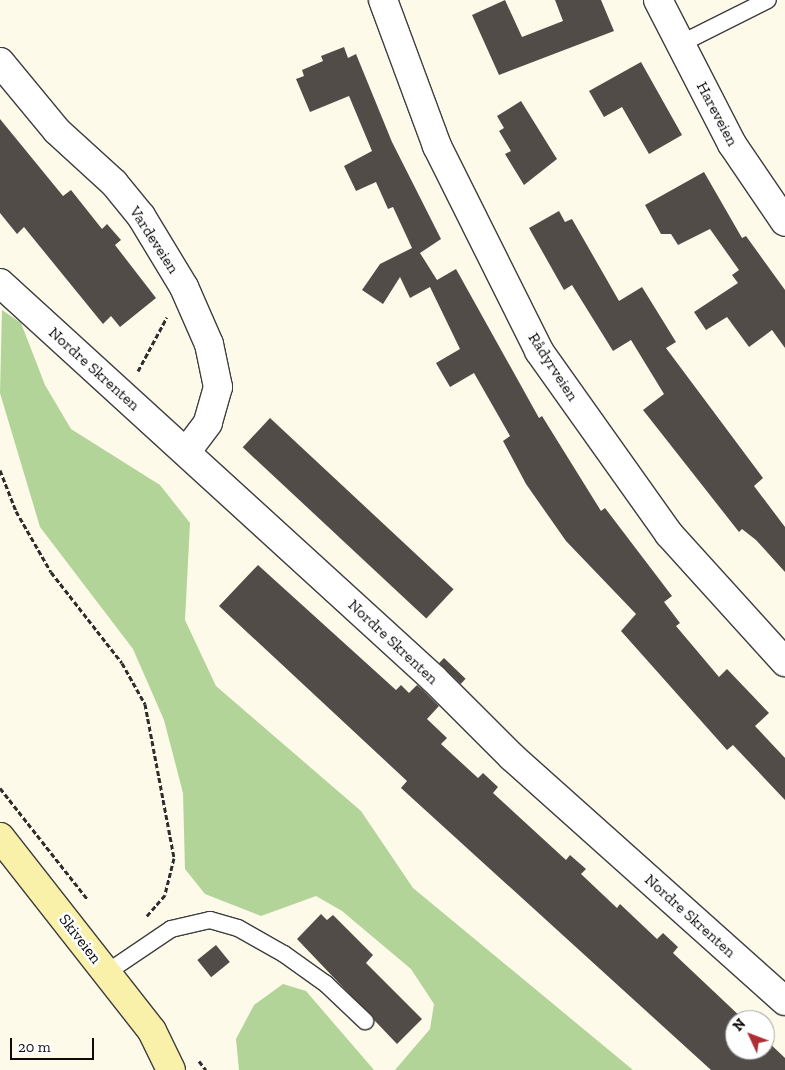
<!DOCTYPE html>
<html>
<head>
<meta charset="utf-8">
<style>
	body { margin:0 }
	#map { position:relative; width:785px; height:1070px; overflow:hidden; background:#fdfaea; font-family:"Zilla Slab",serif }
	div>[style] { position:absolute }
	.forest>* { inset:0; background:#b2d498 }
	.building>* { inset:0; background:#524c48; transform-origin:0 0 }
	.path>* { height:3px; margin-top:-1.5px; transform-origin:0; background:repeating-linear-gradient(90deg,#2d2d2d 0 5px,transparent 0 7.5px) }
	.roads { filter:drop-shadow(1px 0 #3e3e3e) drop-shadow(-1px 0 #3e3e3e) drop-shadow(0 1px #3e3e3e) drop-shadow(0 -1px #3e3e3e) }
	.service>* { height:16px; margin:-8px; padding:0 8px; transform-origin:8px; border-radius:8px; background:#fff }
	.minor>* { height:28px; margin:-14px; padding:0 14px; transform-origin:14px; border-radius:14px; background:#fff }
	.secondary>* { height:28px; margin:-14px; padding:0 14px; transform-origin:14px; border-radius:14px; background:#f9f1aa }
	span { translate:-50% -50%; white-space:nowrap; text-align:center; line-height:1.15; -webkit-text-stroke:5px #fff; paint-order:stroke }
	.street-label { font-size:16px; color:#0b0b0b }
	.north { position:absolute; left:725px; top:1010px; width:50px; height:50px; box-sizing:border-box; background:#fff; border:1px solid #9d9d9d; border-radius:50%; rotate:313deg; font-size:14px; font-weight:700; line-height:20px; text-align:center; color:#0b0b0b }
	.north::after { content:''; display:block; margin:auto; width:18px; height:22px; background:#af2e33; clip-path:polygon(50% 0,100% 100%,50% 72%,0 100%) }
	.scale { position:absolute; left:10px; top:1038px; width:84px; height:22px; box-sizing:border-box; border:2px solid #0b0b0b; border-top:0; padding-left:6px; font-size:15px; line-height:18px; white-space:nowrap; color:#0b0b0b; -webkit-text-stroke:4px #fff; paint-order:stroke }
</style>
</head>
<body>
<div id="map">
	<div class="forest">
		<i style="clip-path:polygon(2px 310px,21px 323px,45px 385px,71px 429px,160px 485px,190px 523px,185px 620px,216px 686px,361px 811px,413px 888px,633px 1070px,395px 1070px,430px 1029px,434px 1004px,411px 969px,342px 911px,316px 896px,261px 916px,205px 894px,185px 869px,183px 793px,164px 720px,133px 649px,40px 527px,0 393px)"></i>
		<i style="clip-path:polygon(283px 984px,306px 991px,374px 1070px,239px 1070px,236px 1039px,254px 1005px)"></i>
	</div>
	<div class="building">
		<i style="clip-path:polygon(505px 0,522px 37px,563px 21px,555px 0,601px 0,614px 31px,499px 75px,472px 15px)"></i>
		<i style="clip-path:polygon(344px 47px,348px 58px,356px 54px,392px 142px,441px 239px,420px 253px,437px 280px,456px 269px,539px 418px,542px 416px,601px 511px,605px 508px,672px 596px,664px 602px,680px 623px,676px 626px,719px 677px,727px 669px,769px 713px,755px 726px,785px 758px,785px 800px,733px 745px,727px 750px,621px 631px,636px 614px,566px 541px,526px 484px,503px 441px,510px 436px,474px 373px,450px 387px,436px 363px,460px 349px,430px 287px,410px 298px,400px 277px,383px 304px,362px 290px,380px 264px,412px 248px,393px 207px,388px 209px,376px 182px,356px 191px,344px 166px,372px 151px,349px 96px,310px 112px,296px 79px,304px 76px,302px 70px,323px 61px,321px 56px)"></i>
		<i style="clip-path:polygon(641px 62px,682px 135px,649px 154px,622px 107px,604px 117px,589px 91px)"></i>
		<i style="clip-path:polygon(521px 101px,557px 159px,524px 185px,505px 154px,511px 151px,499px 131px,504px 128px,497px 116px)"></i>
		<i style="clip-path:polygon(0 119px,63px 196px,71px 190px,102px 229px,107px 224px,121px 240px,115px 245px,156px 298px,120px 327px,111px 316px,103px 324px,24px 227px,17px 234px,0 213px)"></i>
		<i style="clip-path:polygon(704px 172px,742px 238px,746px 236px,785px 290px,785px 348px,772px 330px,749px 347px,727px 317px,706px 330px,694px 312px,738px 283px,732px 275px,739px 270px,710px 229px,678px 245px,671px 234px,661px 234px,645px 205px)"></i>
		<i style="clip-path:polygon(559px 211px,565px 222px,572px 219px,619px 301px,642px 287px,676px 342px,666px 348px,763px 478px,754px 486px,785px 527px,785px 572px,756px 540px,742px 529px,739px 532px,643px 410px,664px 394px,631px 340px,613px 351px,572px 285px,564px 290px,529px 228px)"></i>
		<i style="left:270px;top:418px;width:251px;height:40px;rotate:43deg"></i>
		<i style="clip-path:polygon(258px 565px,396px 690px,401px 685px,409px 693px,417px 685px,423px 690px,439px 706px,427px 719px,447px 738px,441px 744px,478px 778px,483px 773px,498px 787px,493px 793px,566px 860px,570px 855px,586px 869px,581px 874px,617px 908px,620px 904px,657px 939px,663px 933px,678px 947px,673px 953px,744px 1020px,735px 1020px,735px 1050px,765px 1050px,765px 1039px,785px 1058px,785px 1070px,711px 1070px,401px 788px,407px 781px,219px 606px)"></i>
		<i style="left:444px;top:658px;width:30px;height:7px;rotate:44deg"></i>
		<i style="clip-path:polygon(321px 914px,327px 920px,333px 915px,373px 955px,366px 963px,422px 1019px,397px 1044px,297px 939px)"></i>
		<i style="left:216px;top:945px;width:22px;height:24px;rotate:51deg"></i>
	</div>
	<div class="path">
		<i style="left:138px;top:371px;width:61px;rotate:-61.8deg"></i>
		<i style="left:0;top:470px;width:44px;rotate:68.7deg"></i>
		<i style="left:16px;top:511px;width:70px;rotate:60.2deg"></i>
		<i style="left:51px;top:572px;width:115px;rotate:52deg"></i>
		<i style="left:122px;top:663px;width:47px;rotate:60.7deg"></i>
		<i style="left:145px;top:704px;width:157px;rotate:79.3deg"></i>
		<i style="left:174px;top:858px;width:38px;rotate:104deg"></i>
		<i style="left:165px;top:895px;width:29px;rotate:131deg"></i>
		<i style="left:0;top:788px;width:142px;rotate:51.8deg"></i>
		<i style="left:199px;top:1061px;width:11px;rotate:52deg"></i>
	</div>
	<div class="roads">
		<div class="service">
			<i style="left:680px;top:44px;width:98px;rotate:-26.6deg"></i>
			<i style="left:106px;top:973px;width:78px;rotate:-34.1deg"></i>
			<i style="left:171px;top:929px;width:40px;rotate:-13deg"></i>
			<i style="left:210px;top:920px;width:29px;rotate:16deg"></i>
			<i style="left:238px;top:928px;width:53px;rotate:29.5deg"></i>
			<i style="left:284px;top:954px;width:52px;rotate:35.5deg"></i>
			<i style="left:326px;top:984px;width:54px;rotate:43.5deg"></i>
		</div>
		<div class="minor">
			<i style="left:383px;top:0;width:156px;rotate:69.7deg"></i>
			<i style="left:437px;top:146px;width:229px;rotate:63.5deg"></i>
			<i style="left:539px;top:351px;width:224px;rotate:54.6deg"></i>
			<i style="left:669px;top:534px;width:173px;rotate:47.8deg"></i>
			<i style="left:658px;top:0;width:162px;rotate:62.8deg"></i>
			<i style="left:732px;top:144px;width:94px;rotate:55.8deg"></i>
			<i style="left:0;top:62px;width:89px;rotate:50.4deg"></i>
			<i style="left:57px;top:131px;width:77px;rotate:42.4deg"></i>
			<i style="left:114px;top:183px;width:43px;rotate:50.7deg"></i>
			<i style="left:141px;top:216px;width:83px;rotate:58.8deg"></i>
			<i style="left:184px;top:287px;width:62px;rotate:66.3deg"></i>
			<i style="left:209px;top:344px;width:44px;rotate:78.2deg"></i>
			<i style="left:218px;top:387px;width:37px;rotate:106deg"></i>
			<i style="left:208px;top:423px;width:36px;rotate:127deg"></i>
			<i style="left:0;top:283px;width:588px;rotate:42.38deg"></i>
			<i style="left:434px;top:679px;width:110px;rotate:45deg"></i>
			<i style="left:512px;top:757px;width:366px;rotate:41.8deg"></i>
		</div>
		<div class="secondary">
			<i style="left:0;top:837px;width:246px;rotate:51.9deg"></i>
			<i style="left:152px;top:1031px;width:43px;rotate:64deg"></i>
		</div>
	</div>
	<div class="street-label">
		<span style="left:717px;top:114px;rotate:62deg">Hareveien</span>
		<span style="left:154px;top:240px;rotate:57deg">Vardeveien</span>
		<span style="left:553px;top:367px;rotate:57deg">Rådyrveien</span>
		<span style="left:94px;top:369px;rotate:42deg">Nordre Skrenten</span>
		<span style="left:393px;top:642px;rotate:43deg">Nordre Skrenten</span>
		<span style="left:690px;top:916px;rotate:42deg">Nordre Skrenten</span>
		<span style="left:80px;top:939px;rotate:52deg">Skiveien</span>
	</div>
	<div class="north">N</div>
	<div class="scale">20 m</div>
</div>
</body>
</html>
